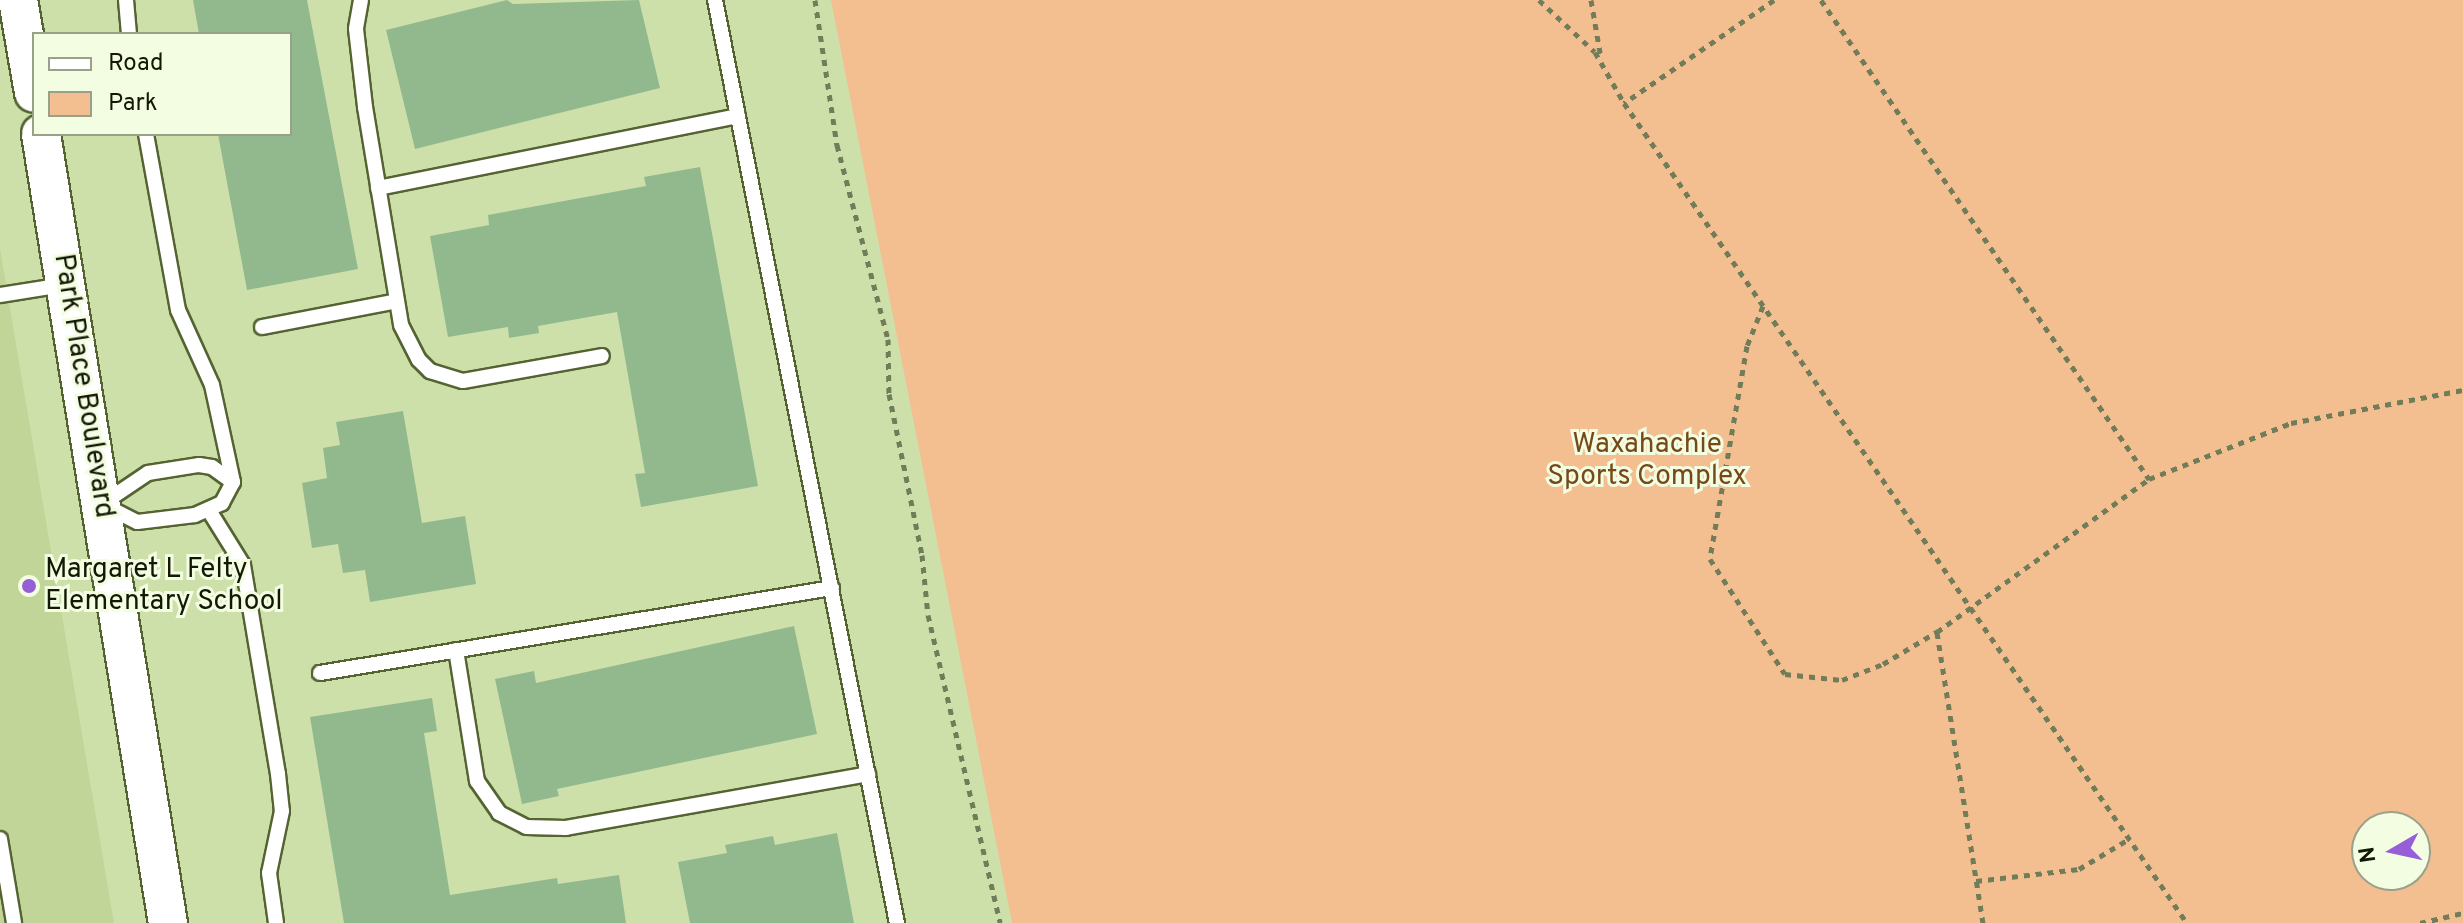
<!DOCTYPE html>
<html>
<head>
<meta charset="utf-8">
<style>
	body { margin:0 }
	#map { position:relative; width:2463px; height:923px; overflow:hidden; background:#cee0aa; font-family:Overpass,sans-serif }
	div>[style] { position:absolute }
	.built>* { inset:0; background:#c1d599 }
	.green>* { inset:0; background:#f3be90 }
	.building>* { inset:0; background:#92b98e }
	.path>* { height:5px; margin-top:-2.5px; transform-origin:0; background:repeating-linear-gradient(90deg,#717d58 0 6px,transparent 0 12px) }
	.roads { filter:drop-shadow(2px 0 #556332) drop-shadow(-2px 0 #556332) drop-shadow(0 2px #556332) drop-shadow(0 -2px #556332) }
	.lane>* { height:14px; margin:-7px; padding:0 7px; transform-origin:7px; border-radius:7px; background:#fff }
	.secondary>* { height:38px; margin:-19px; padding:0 19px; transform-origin:19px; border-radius:19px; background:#fff }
	.dots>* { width:22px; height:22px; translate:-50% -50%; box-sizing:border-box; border:4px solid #f3fde2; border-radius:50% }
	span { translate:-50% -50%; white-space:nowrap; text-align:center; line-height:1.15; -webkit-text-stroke:6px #f3fde2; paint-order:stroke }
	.street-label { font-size:28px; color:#131805 }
	.park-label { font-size:28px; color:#784918 }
	.poi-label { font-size:28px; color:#131805 }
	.left { translate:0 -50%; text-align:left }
	.legend { position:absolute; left:32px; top:32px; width:260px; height:104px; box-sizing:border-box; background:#f3fde2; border:2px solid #99a18a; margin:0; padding:10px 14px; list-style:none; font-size:24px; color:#131805 }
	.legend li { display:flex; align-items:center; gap:16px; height:40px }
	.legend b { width:40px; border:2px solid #99a18a }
	.north { position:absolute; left:2351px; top:811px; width:80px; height:80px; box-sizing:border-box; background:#f3fde2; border:2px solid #99a18a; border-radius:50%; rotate:261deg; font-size:22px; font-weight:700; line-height:32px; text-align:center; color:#131805 }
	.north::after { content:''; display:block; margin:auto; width:28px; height:36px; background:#965ed7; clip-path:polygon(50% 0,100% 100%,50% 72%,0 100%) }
</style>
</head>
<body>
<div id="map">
	<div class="built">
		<i style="clip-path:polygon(0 249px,114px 923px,0 923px)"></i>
	</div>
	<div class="green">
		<i style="clip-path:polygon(evenodd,831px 0,2463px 0,2463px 923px,1012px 923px,831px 0,2367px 827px,2415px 827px,2415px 875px,2367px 875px,2367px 827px)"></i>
	</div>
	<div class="building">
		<i style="clip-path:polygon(193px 0,307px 0,358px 269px,247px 290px,218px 134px,290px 134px,290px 34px,199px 34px)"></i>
		<i style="clip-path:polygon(507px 0,513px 4px,639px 0,660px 88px,415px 149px,386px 30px)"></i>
		<i style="clip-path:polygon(700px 167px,758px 486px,641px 507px,635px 474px,645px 473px,617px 312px,538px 326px,539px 333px,509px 338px,508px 327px,448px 337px,430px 236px,489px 225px,488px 215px,646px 186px,644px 177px)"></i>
		<i style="clip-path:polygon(403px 411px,422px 523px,465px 516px,476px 584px,370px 602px,365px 570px,343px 573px,338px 544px,312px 548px,302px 483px,327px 478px,323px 448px,340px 445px,336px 422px)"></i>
		<i style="clip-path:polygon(794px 626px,817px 734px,557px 789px,559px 796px,522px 804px,495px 679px,534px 671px,536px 683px)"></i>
		<i style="clip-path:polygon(432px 698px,437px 731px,424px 733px,450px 895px,557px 878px,558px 884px,619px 875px,626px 923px,344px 923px,310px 717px)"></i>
		<i style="clip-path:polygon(837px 833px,854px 923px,690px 923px,678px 862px,727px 853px,725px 845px,773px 836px,775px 845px)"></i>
	</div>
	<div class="path">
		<i style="left:815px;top:0;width:147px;rotate:81.4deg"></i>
		<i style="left:837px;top:145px;width:201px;rotate:75.3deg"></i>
		<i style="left:888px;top:339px;width:55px;rotate:89deg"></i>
		<i style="left:889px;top:394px;width:164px;rotate:78.4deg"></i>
		<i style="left:922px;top:555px;width:60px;rotate:84.3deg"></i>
		<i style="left:928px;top:615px;width:316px;rotate:76.8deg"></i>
		<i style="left:1539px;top:0;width:76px;rotate:42.9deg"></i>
		<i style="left:1595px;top:52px;width:59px;rotate:60.4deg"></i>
		<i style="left:1591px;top:0;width:59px;rotate:80.2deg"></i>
		<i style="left:1774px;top:0;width:182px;rotate:145.5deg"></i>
		<i style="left:1624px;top:103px;width:995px;rotate:55.53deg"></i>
		<i style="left:1821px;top:0;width:581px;rotate:55.6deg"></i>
		<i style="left:2149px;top:479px;width:153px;rotate:-21.5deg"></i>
		<i style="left:2291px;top:423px;width:175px;rotate:-10.9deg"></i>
		<i style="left:1763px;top:306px;width:43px;rotate:111.8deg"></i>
		<i style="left:1747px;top:346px;width:216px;rotate:99.9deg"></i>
		<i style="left:1710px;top:559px;width:137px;rotate:56.9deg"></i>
		<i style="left:1785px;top:674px;width:57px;rotate:6deg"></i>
		<i style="left:1842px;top:680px;width:44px;rotate:-21.3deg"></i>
		<i style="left:1883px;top:664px;width:64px;rotate:-31deg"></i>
		<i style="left:1976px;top:881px;width:104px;rotate:-6.6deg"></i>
		<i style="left:2079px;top:869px;width:58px;rotate:-31deg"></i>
		<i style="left:1983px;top:923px;width:295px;rotate:-99deg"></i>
		<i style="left:1937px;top:632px;width:261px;rotate:-35.8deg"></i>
		<i style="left:2420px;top:923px;width:44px;rotate:-13.1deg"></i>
	</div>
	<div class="roads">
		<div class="lane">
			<i style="left:126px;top:0;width:34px;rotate:85deg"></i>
			<i style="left:361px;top:0;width:29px;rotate:100deg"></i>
			<i style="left:356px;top:29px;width:79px;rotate:83.4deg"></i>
			<i style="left:365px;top:107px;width:221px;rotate:80.6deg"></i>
			<i style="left:401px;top:325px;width:39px;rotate:63deg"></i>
			<i style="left:419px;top:360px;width:16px;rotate:45deg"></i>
			<i style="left:430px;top:371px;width:34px;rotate:17deg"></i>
			<i style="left:463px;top:381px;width:141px;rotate:-10.2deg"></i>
			<i style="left:715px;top:0;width:941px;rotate:78.85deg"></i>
			<i style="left:146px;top:134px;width:179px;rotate:79.7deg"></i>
			<i style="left:178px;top:310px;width:82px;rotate:65.6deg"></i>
			<i style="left:212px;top:385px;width:99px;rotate:77.8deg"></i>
			<i style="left:233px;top:482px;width:24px;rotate:118deg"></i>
			<i style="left:222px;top:503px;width:30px;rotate:156deg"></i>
			<i style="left:195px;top:515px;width:58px;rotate:173.1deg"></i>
			<i style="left:137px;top:522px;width:39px;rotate:-153deg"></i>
			<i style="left:102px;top:504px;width:55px;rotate:-34deg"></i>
			<i style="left:148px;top:473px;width:52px;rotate:-8.9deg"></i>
			<i style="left:199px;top:465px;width:13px;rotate:9deg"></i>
			<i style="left:212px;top:467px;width:26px;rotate:36deg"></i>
			<i style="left:378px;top:188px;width:367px;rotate:-11.3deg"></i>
			<i style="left:0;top:295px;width:64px;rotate:-9deg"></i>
			<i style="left:262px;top:327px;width:137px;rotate:-10.9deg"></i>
			<i style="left:210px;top:512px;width:62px;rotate:58.1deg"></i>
			<i style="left:243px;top:565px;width:212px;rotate:80.5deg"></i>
			<i style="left:278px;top:774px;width:37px;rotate:84deg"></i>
			<i style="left:282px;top:811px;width:63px;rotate:101.8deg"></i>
			<i style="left:269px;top:873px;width:50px;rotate:82deg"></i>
			<i style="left:456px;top:650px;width:133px;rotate:80.9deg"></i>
			<i style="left:477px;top:781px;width:39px;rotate:55deg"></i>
			<i style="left:499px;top:813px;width:30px;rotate:27deg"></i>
			<i style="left:526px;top:827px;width:40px;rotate:1.4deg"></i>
			<i style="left:566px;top:828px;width:307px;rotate:-10.1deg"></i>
			<i style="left:320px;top:673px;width:519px;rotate:-9.43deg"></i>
			<i style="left:0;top:839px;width:85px;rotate:80.5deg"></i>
		</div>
		<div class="secondary">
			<i style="left:18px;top:0;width:94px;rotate:80.2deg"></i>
			<i style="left:41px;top:134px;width:799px;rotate:80.86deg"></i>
		</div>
	</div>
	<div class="dots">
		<i style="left:29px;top:586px;background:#965ed7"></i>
	</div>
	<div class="street-label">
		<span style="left:83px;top:386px;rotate:81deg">Park Place Boulevard</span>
	</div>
	<div class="park-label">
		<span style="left:1647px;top:461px">Waxahachie<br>Sports Complex</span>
	</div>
	<div class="poi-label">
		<span class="left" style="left:45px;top:586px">Margaret L Felty<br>Elementary School</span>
	</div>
	<ul class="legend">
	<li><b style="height:10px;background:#fff"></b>Road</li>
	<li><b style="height:22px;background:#f3be90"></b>Park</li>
	</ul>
	<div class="north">N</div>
</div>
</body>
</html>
